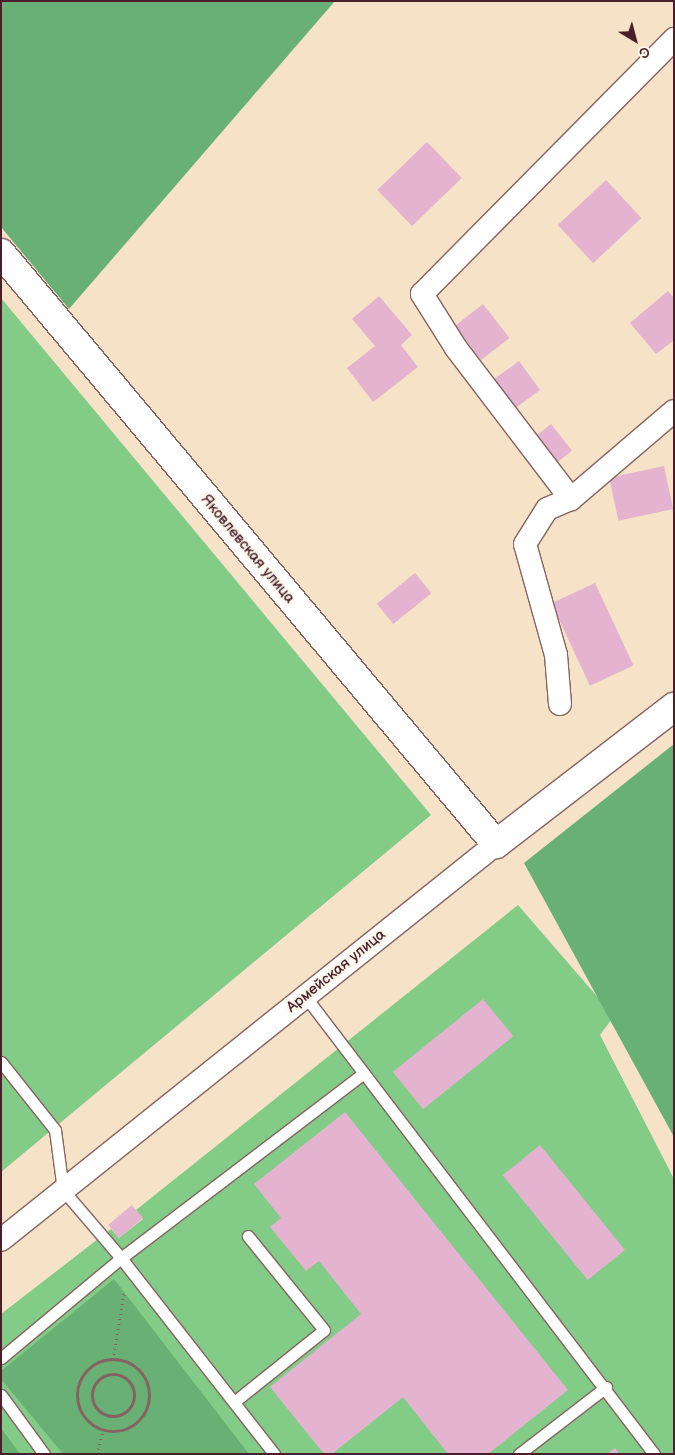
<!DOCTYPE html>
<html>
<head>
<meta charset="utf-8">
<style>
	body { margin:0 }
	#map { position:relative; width:675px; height:1455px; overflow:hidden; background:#f5e2c7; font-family:"Balsamiq Sans",sans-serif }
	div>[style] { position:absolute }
	.green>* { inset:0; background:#82cc88 }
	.forest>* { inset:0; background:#69b074 }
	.building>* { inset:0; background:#e4b3cf; transform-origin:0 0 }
	.path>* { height:3px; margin-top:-1.5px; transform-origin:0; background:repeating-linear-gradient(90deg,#866362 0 1px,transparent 0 5px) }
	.path>.ring { margin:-1.5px; padding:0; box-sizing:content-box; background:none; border:3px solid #866362; border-radius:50% }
	.roads { filter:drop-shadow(1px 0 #866362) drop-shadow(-1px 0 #866362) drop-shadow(0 1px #866362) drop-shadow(0 -1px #866362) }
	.service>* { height:11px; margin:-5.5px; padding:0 5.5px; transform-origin:5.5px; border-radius:5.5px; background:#fff }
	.minor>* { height:22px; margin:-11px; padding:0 11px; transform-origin:11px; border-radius:11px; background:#fff }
	.tertiary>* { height:28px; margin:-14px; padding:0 14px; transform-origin:14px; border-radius:14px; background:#fff }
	span { translate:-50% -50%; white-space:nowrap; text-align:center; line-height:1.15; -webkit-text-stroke:5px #fbf7ec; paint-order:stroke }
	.street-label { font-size:15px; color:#4a1f2b }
	.frame { position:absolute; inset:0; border:2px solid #4a1f2b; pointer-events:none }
	.north { position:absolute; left:610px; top:15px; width:50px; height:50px; -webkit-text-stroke:4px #fbf7ec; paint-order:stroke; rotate:143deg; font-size:14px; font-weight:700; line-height:20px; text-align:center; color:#4a1f2b }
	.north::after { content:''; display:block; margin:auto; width:18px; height:22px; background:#4a1f2b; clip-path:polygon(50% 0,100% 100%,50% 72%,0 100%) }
</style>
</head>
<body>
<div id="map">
	<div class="green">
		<i style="clip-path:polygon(1px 298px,431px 815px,1px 1172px)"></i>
		<i style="clip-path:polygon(518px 905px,614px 1016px,600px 1035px,674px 1179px,674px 1454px,1px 1454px,1px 1314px,111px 1229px,119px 1238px,143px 1219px,136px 1210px)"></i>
	</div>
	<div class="forest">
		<i style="clip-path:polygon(1px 1px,335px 1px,69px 309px,1px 227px)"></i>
		<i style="clip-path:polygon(674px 744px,674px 1137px,524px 863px)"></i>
		<i style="clip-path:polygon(114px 1279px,249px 1454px,63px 1454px,1px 1379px,1px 1371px)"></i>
		<i style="clip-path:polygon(1px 1428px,20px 1454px,1px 1454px)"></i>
	</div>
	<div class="building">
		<i style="left:427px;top:142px;width:50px;height:69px;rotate:46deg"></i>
		<i style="left:606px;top:180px;width:52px;height:66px;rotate:47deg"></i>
		<i style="clip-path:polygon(668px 291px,674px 298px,674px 340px,656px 354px,630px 323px)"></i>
		<i style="clip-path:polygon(379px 296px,412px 335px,401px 345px,418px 367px,373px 402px,347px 368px,375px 346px,352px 319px)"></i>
		<i style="left:483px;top:304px;width:43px;height:36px;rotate:52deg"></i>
		<i style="left:519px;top:361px;width:36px;height:37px;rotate:54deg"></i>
		<i style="left:551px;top:424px;width:34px;height:26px;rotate:52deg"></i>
		<i style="left:664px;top:466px;width:44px;height:56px;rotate:78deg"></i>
		<i style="left:415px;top:573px;width:26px;height:49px;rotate:51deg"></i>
		<i style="left:595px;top:583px;width:91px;height:48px;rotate:65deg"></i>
		<i style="left:483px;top:999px;width:48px;height:116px;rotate:51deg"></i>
		<i style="clip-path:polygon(345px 1112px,568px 1390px,488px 1454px,448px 1454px,403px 1397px,332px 1454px,324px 1454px,270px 1387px,361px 1314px,319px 1261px,306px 1271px,270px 1227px,281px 1218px,254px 1184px)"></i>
		<i style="left:540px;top:1145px;width:135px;height:48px;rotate:51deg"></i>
		<i style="left:132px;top:1205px;width:17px;height:31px;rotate:50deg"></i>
		<i style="clip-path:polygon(615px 1448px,619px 1454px,607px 1454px)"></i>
	</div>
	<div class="path">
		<i class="ring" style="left:77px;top:1359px;width:69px;height:69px"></i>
		<i style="left:113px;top:1359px;width:67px;rotate:-80.5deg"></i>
		<i class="ring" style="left:92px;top:1374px;width:39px;height:39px"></i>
		<i style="left:97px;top:1454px;width:25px;rotate:-76deg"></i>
	</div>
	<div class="roads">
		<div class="service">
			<i style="left:305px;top:996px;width:576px;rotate:52.69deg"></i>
			<i style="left:1px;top:1062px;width:87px;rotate:51.5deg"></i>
			<i style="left:55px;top:1130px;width:61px;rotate:82.4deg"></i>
			<i style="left:63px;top:1190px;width:89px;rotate:49.5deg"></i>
			<i style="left:121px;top:1258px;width:249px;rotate:52deg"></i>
			<i style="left:1px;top:1358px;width:156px;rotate:-39.8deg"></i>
			<i style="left:121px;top:1258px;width:305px;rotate:-37.3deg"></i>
			<i style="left:1px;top:1395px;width:73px;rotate:53.9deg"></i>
			<i style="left:234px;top:1402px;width:115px;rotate:-38.7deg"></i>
			<i style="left:324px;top:1330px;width:121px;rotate:-129deg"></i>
			<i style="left:519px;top:1454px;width:110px;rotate:-37.6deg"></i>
		</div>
		<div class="minor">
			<i style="left:571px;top:499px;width:190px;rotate:-127.3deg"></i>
			<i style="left:456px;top:348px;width:64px;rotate:-122.2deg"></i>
			<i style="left:422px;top:294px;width:359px;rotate:-45.3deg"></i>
			<i style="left:560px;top:704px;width:49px;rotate:-94.7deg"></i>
			<i style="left:556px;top:655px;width:115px;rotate:-105.6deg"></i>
			<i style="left:525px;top:544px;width:41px;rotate:-57.8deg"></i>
			<i style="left:547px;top:509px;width:26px;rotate:-23deg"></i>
			<i style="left:571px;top:499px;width:135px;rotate:-40.5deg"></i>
			<i style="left:1px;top:1240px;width:634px;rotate:-38.66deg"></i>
		</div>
		<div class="tertiary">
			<i style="left:1px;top:253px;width:771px;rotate:50.05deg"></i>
			<i style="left:496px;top:844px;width:225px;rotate:-37.6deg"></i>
		</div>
	</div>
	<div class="street-label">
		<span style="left:248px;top:549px;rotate:50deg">Яковлевская улица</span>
		<span style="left:336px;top:971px;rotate:-39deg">Армейская улица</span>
	</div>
	<div class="frame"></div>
	<div class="north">С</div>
</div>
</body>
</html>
